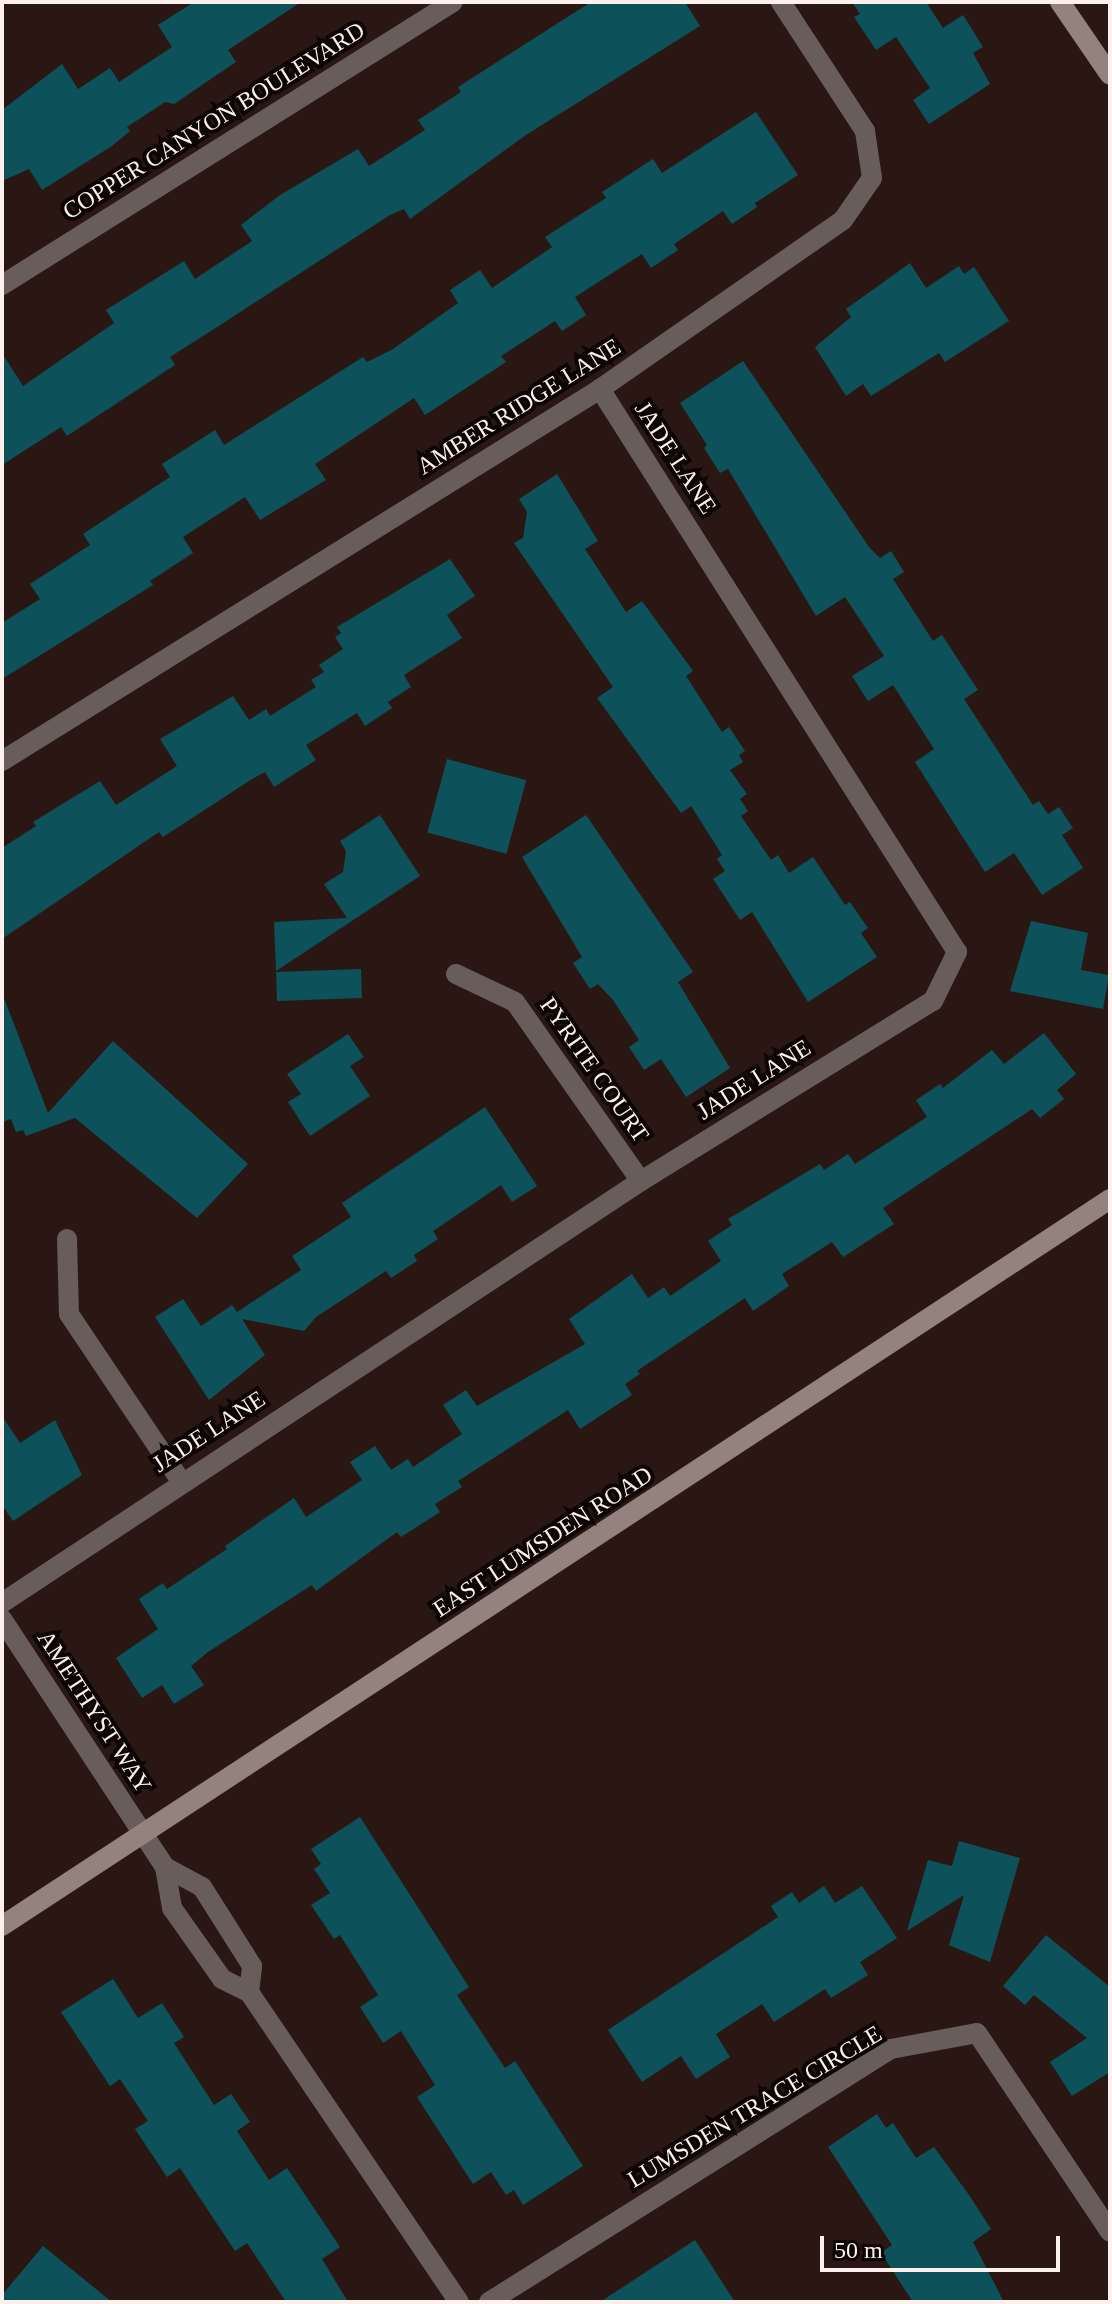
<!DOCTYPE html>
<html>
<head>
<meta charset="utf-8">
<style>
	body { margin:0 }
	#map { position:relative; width:1112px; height:2304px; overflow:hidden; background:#2a1713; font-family:"Times New Roman",serif }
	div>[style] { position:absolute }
	.building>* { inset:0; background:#0d525a; transform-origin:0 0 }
	.street>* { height:20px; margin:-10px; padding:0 10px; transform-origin:10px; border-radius:10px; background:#685d5b }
	.secondary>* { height:20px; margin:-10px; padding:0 10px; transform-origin:10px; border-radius:10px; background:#94827f }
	span { translate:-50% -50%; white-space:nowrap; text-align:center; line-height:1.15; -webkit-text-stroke:8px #0d0504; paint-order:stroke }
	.street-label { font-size:24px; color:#fef0ed }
	.frame { position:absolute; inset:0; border:4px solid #fef0ed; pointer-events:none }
	.scale { position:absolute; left:820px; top:2236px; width:240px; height:36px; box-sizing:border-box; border:4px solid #fef0ed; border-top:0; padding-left:10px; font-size:24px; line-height:28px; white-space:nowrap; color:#fef0ed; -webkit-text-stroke:6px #0d0504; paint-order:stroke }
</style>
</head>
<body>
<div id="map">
	<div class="building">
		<i style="clip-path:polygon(194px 2px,301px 2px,228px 50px,236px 62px,174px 104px,165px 102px,127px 127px,130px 131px,112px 146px,42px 190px,29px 169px,2px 181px,2px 110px,62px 64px,78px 89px,110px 68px,119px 82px,172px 47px,158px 25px)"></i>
		<i style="clip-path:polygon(591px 2px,685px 2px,700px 26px,526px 135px,410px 219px,404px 209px,390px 215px,217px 327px,170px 357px,175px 365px,67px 436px,61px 427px,2px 465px,2px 353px,23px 386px,114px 323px,106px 310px,184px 261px,195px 279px,252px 241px,241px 225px,280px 195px,358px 149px,369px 166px,425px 130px,418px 120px,461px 92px,458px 87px)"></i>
		<i style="clip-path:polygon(852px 2px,926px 2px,943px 28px,963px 15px,983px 47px,973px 53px,990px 84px,929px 124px,913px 100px,930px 88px,896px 37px,876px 50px,854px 17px,860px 14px)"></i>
		<i style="clip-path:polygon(756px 112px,798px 175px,755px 203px,757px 207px,732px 224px,723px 211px,674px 244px,678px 250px,651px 268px,642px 254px,575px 297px,586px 315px,562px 331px,555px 321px,501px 356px,506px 362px,425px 415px,414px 398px,315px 464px,326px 480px,260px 520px,245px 497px,183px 537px,193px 553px,150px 581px,153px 585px,2px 679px,2px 623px,40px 599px,30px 584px,90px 545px,83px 534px,170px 477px,162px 464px,215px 430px,224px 445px,363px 357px,367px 362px,393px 349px,458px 303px,450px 290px,480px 270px,492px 288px,552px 247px,545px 237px,606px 198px,602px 192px,653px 159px,662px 173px)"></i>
		<i style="clip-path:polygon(910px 263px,926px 288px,959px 266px,964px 274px,974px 267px,1009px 321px,945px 362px,939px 353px,871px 396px,863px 384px,846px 396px,815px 347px,851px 317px,846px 309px)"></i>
		<i style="clip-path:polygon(743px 361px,869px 547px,880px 558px,891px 551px,904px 572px,893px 579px,933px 641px,942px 635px,978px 690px,964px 699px,1033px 805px,1039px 801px,1048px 814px,1059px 807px,1073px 828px,1062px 835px,1083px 868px,1042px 895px,1014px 853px,985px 872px,915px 762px,934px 749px,893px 685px,868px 701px,852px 676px,884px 656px,845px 597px,816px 616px,728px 469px,720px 473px,704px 448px,707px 445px,680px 403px)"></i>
		<i style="clip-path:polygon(557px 474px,598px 541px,585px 549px,626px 612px,642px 601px,693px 671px,686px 676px,722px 732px,729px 727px,745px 751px,739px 755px,743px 762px,730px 770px,747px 794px,740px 799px,748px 811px,741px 816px,771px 860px,778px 855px,789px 873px,813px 857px,845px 905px,850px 902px,868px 928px,861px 933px,877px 957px,808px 1002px,752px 912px,740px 920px,713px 879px,725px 871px,717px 859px,722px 855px,691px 806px,681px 813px,597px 698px,613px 687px,514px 543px,523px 538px,527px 512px,519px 499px)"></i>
		<i style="clip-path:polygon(450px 559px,475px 596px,447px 615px,462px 638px,404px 675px,411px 687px,388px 702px,392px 708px,365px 726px,357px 713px,306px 745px,316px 760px,274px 787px,265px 772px,252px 779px,163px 837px,159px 832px,2px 939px,2px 848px,36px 826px,33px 822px,100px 781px,116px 805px,177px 766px,160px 739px,233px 696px,249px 720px,266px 709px,270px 716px,316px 687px,311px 680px,324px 672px,319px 665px,343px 649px,335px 637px,341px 633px,337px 627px)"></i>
		<i style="left:447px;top:759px;width:82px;height:76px;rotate:15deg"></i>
		<i style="clip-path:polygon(380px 815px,420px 876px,276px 971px,274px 922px,347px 918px,324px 884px,343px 872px,346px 851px,340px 841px)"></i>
		<i style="clip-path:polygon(586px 815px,693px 972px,678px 982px,730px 1068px,686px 1097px,661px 1059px,644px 1070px,629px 1047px,639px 1040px,613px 1000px,598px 984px,590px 989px,573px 963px,582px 957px,522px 857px)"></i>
		<i style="clip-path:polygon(1031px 921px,1088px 933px,1081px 970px,1109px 975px,1103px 1009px,1010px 991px)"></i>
		<i style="left:361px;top:969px;width:29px;height:85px;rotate:88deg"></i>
		<i style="clip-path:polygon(4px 998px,48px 1113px,113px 1041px,248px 1164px,197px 1218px,75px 1118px,26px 1136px,23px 1130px,16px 1132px,11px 1119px,2px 1122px)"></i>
		<i style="clip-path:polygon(1044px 1033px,1076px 1074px,1057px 1090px,1064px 1099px,1040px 1118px,1032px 1109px,883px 1208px,894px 1224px,843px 1257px,832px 1242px,782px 1274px,789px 1286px,753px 1311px,745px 1298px,637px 1371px,640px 1374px,625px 1384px,632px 1395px,580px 1429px,568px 1410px,458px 1481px,462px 1487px,435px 1504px,440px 1512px,401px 1537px,397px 1532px,316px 1591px,312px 1585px,208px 1652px,191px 1666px,204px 1685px,174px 1704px,162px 1685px,142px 1698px,116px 1658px,158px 1629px,139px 1599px,163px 1583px,167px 1589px,227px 1549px,225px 1546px,294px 1498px,306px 1517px,362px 1480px,350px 1462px,375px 1446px,391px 1470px,408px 1459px,413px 1467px,462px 1434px,443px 1405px,466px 1390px,477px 1406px,585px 1344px,569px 1319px,607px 1292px,632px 1274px,648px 1298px,664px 1287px,670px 1296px,721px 1261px,708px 1241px,732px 1225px,728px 1219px,820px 1164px,824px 1170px,848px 1154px,855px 1164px,927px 1117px,916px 1100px,940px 1084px,943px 1088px,992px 1050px,1004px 1064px)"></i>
		<i style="clip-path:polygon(348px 1034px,364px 1057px,350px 1066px,370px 1096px,310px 1136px,288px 1102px,301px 1094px,287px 1074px)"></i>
		<i style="clip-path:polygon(485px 1107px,537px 1186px,512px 1202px,501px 1185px,433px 1231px,438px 1239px,414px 1255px,417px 1261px,391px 1278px,386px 1271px,316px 1317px,304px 1331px,242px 1319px,265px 1355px,209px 1400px,155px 1317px,183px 1299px,201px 1326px,232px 1305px,237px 1312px,301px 1270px,292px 1256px,351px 1217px,342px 1203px)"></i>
		<i style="clip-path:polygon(2px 1416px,20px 1443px,55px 1420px,82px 1475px,13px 1521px,2px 1505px)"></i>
		<i style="clip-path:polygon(360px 1817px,469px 1987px,457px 1995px,505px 2068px,515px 2061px,583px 2166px,523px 2205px,514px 2190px,506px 2195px,491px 2172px,473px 2184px,417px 2097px,435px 2085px,401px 2031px,383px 2043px,360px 2007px,378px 1995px,340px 1935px,334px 1939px,311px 1905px,330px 1893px,314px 1869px,321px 1864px,311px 1849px)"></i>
		<i style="clip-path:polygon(959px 1841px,1020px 1858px,990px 1962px,949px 1945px,964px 1895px,907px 1931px,928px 1860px,952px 1866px)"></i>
		<i style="clip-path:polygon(824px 1886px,835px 1903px,862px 1886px,897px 1938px,860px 1962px,868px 1975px,831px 1998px,825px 1989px,774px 2022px,762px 2004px,716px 2034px,730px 2057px,696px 2079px,681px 2056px,642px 2082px,608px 2030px,778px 1917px,771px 1906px,792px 1892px,799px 1903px)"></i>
		<i style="clip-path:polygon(1046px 1935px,1110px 1987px,1110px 2072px,1072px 2096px,1050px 2062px,1087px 2038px,1034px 1995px,1025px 2005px,1003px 1986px)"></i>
		<i style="clip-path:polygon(113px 1979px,138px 2018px,162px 2003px,184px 2037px,174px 2043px,214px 2105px,231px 2094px,250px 2122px,237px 2131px,269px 2180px,287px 2168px,340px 2247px,322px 2259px,348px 2302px,286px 2302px,247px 2243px,235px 2251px,180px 2168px,167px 2177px,135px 2129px,148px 2121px,120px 2079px,110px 2086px,61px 2012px)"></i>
		<i style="clip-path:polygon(877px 2114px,886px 2128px,893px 2123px,916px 2158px,934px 2147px,969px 2195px,991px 2229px,973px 2242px,1004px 2302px,913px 2302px,881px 2253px,892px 2245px,828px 2147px)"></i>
		<i style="clip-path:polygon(695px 2240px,735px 2302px,600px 2302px)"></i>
		<i style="clip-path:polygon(43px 2246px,112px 2302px,2px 2302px,2px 2295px)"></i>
	</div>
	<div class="street">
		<i style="left:2px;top:285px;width:532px;rotate:-32.11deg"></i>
		<i style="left:2px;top:761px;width:704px;rotate:-31.88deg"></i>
		<i style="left:600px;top:389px;width:296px;rotate:-34.8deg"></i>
		<i style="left:843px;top:220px;width:51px;rotate:-55.4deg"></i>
		<i style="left:872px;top:178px;width:48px;rotate:-98.5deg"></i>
		<i style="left:865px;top:131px;width:154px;rotate:-123.1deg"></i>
		<i style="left:456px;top:974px;width:65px;rotate:25.4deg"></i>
		<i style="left:515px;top:1002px;width:219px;rotate:54.9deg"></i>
		<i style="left:67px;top:1239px;width:75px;rotate:88.5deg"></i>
		<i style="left:69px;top:1314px;width:201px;rotate:56.2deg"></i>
		<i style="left:2px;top:1603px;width:766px;rotate:-33.44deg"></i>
		<i style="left:641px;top:1181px;width:343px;rotate:-31.7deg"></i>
		<i style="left:933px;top:1001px;width:55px;rotate:-63.9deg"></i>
		<i style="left:957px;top:952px;width:667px;rotate:-122.38deg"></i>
		<i style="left:2px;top:1619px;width:297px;rotate:56.7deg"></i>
		<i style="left:165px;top:1867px;width:42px;rotate:80.3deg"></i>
		<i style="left:172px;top:1908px;width:87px;rotate:54.8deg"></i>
		<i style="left:222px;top:1979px;width:30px;rotate:26deg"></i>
		<i style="left:249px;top:1992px;width:26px;rotate:-83deg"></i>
		<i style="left:252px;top:1966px;width:93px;rotate:-122.3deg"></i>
		<i style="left:202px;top:1887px;width:42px;rotate:-151.6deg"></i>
		<i style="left:249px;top:1992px;width:374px;rotate:55.9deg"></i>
		<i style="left:489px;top:2302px;width:475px;rotate:-32.2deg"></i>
		<i style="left:891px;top:2049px;width:87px;rotate:-10.5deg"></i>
		<i style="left:977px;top:2033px;width:239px;rotate:56.2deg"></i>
	</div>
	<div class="secondary">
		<i style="left:1060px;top:2px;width:88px;rotate:55.6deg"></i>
		<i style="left:2px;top:1926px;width:1325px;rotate:-33.27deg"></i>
	</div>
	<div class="street-label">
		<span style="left:214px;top:121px;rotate:-32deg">COPPER CANYON BOULEVARD</span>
		<span style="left:519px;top:407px;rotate:-32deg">AMBER RIDGE LANE</span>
		<span style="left:675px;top:458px;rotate:57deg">JADE LANE</span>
		<span style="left:594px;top:1070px;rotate:55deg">PYRITE COURT</span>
		<span style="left:754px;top:1080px;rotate:-32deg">JADE LANE</span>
		<span style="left:209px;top:1432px;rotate:-33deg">JADE LANE</span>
		<span style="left:543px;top:1542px;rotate:-33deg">EAST LUMSDEN ROAD</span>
		<span style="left:94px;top:1712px;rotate:57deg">AMETHYST WAY</span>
		<span style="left:755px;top:2107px;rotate:-31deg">LUMSDEN TRACE CIRCLE</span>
	</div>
	<div class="frame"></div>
	<div class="scale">50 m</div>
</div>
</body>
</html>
